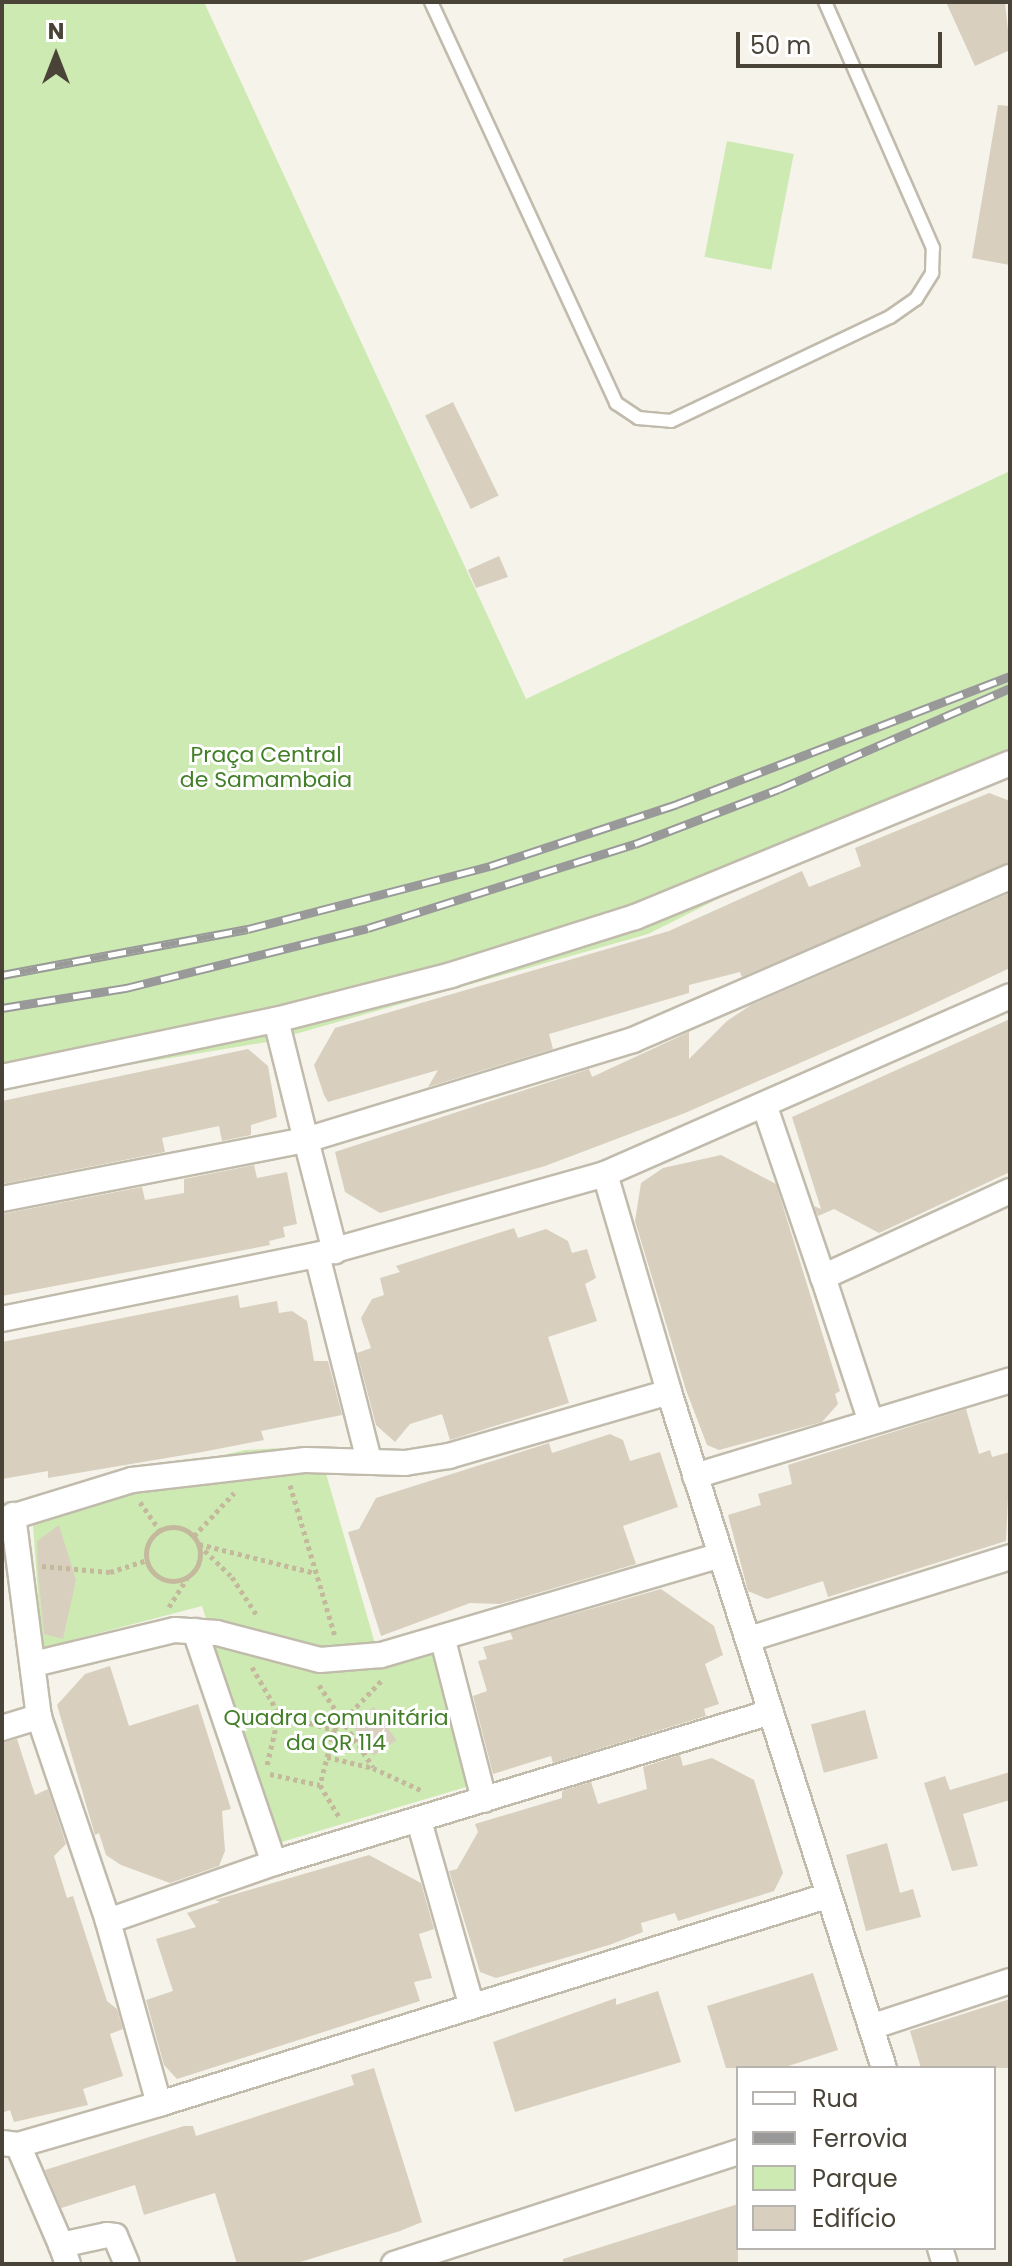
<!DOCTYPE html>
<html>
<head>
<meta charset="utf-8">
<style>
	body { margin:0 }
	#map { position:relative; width:1012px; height:2266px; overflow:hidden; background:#f5f3ea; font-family:Poppins,sans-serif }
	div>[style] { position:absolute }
	.green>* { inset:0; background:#cdeab2; transform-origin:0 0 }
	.building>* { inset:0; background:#d8cfbf; transform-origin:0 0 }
	.path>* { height:5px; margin-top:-2.5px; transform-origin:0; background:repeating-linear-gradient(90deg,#c4b99d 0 4px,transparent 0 8px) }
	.path>.ring { margin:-2.5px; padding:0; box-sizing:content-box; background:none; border:5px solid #c4b99d; border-radius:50% }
	.roads { filter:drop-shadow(2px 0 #c1bbac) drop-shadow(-2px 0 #c1bbac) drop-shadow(0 2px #c1bbac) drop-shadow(0 -2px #c1bbac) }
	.lane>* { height:12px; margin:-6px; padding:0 6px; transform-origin:6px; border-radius:6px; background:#fff }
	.street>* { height:24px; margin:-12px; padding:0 12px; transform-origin:12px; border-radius:12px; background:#fff }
	.rail>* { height:9px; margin-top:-4.5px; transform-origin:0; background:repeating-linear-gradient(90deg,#fff 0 18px,#999 0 36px); box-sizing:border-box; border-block:2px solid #999 }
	span { translate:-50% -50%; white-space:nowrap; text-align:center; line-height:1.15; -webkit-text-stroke:6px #fff; paint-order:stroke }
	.park-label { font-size:22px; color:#437f28 }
	.frame { position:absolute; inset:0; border:4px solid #4a4438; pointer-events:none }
	.legend { position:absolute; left:736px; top:2066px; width:260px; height:184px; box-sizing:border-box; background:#fff; border:2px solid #b7b4af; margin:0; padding:10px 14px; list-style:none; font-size:24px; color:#4a4438 }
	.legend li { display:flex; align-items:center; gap:16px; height:40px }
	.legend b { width:40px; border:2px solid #b7b4af }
	.north { position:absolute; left:16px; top:16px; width:80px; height:80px; -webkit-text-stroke:6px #fff; paint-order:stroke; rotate:0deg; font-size:22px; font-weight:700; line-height:32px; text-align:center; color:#4a4438 }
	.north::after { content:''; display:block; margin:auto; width:28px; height:36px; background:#4a4438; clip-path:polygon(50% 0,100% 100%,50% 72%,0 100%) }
	.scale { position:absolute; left:736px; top:32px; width:206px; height:36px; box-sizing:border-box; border:4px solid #4a4438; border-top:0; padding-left:10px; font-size:24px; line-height:28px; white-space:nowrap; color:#4a4438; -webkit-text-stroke:6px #fff; paint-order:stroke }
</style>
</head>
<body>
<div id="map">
	<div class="green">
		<i style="clip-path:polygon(2px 2px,204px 2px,526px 699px,1010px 471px,1010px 752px,648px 934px,267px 1042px,2px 1086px)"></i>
		<i style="left:727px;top:141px;width:68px;height:118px;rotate:11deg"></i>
		<i style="clip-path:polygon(318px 1446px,376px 1647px,436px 1637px,476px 1784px,275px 1844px,202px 1606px,42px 1648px,31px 1499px,245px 1450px)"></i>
	</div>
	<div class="building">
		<i style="clip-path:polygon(946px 2px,1005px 2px,1010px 50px,975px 66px)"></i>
		<i style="clip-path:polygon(998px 105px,1010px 106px,1010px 265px,972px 258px)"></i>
		<i style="left:453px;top:402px;width:104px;height:31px;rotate:64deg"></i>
		<i style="clip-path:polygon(499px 556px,508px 577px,476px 588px,468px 570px)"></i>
		<i style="clip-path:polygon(989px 793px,1010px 801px,1010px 862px,742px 977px,740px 972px,689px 985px,689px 993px,549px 1034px,553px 1049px,428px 1087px,438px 1070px,328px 1102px,324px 1095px,314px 1065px,335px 1028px,669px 931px,802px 871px,809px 887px,861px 866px,855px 848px)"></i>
		<i style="clip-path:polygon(1010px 893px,1010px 968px,912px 1014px,685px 1113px,545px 1166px,380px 1213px,345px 1192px,335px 1152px,589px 1069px,592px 1077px,689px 1032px,689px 1059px,727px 1021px,751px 1005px)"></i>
		<i style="clip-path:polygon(1010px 1019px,1010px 1172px,879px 1233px,834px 1209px,818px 1216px,814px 1206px,821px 1209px,792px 1117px)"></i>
		<i style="clip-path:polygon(248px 1049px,268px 1066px,277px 1117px,251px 1125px,251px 1135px,222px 1141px,219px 1126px,162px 1138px,165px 1152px,2px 1184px,2px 1101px)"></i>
		<i style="clip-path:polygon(721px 1155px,776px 1184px,840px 1391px,835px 1394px,838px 1404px,822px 1422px,719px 1450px,707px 1445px,686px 1390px,635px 1221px,641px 1183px,663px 1168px)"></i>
		<i style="clip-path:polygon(254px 1165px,257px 1178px,287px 1172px,297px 1224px,283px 1227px,285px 1237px,269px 1241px,270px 1245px,2px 1296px,2px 1214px,142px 1187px,145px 1200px,184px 1193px,184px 1179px)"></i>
		<i style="clip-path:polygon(514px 1228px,518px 1238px,546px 1229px,568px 1241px,572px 1253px,587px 1249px,596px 1278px,585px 1284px,597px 1321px,548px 1337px,569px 1403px,450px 1440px,442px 1414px,410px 1424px,395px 1442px,376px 1425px,357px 1353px,371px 1348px,361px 1318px,372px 1299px,384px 1295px,380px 1278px,400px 1272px,396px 1266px)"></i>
		<i style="clip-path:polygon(238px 1295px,240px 1308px,277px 1301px,279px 1313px,292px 1311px,307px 1321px,314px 1361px,328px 1361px,342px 1415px,261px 1431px,264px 1440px,202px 1452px,48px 1478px,48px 1471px,2px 1479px,2px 1342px)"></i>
		<i style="clip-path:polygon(966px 1409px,979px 1454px,990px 1450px,992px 1457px,1010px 1452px,1006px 1541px,828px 1597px,823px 1581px,767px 1599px,748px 1591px,728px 1515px,761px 1505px,758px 1494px,792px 1484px,788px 1465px)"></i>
		<i style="clip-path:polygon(610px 1434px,623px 1440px,630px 1461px,660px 1452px,678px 1507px,623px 1526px,636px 1564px,500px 1604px,470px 1603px,381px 1636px,348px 1532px,359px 1529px,376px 1498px,549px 1443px,552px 1453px)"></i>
		<i style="clip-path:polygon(59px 1525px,76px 1580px,63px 1639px,44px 1634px,38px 1572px,37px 1541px)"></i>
		<i style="clip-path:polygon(661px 1589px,714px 1626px,723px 1655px,705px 1664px,719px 1704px,704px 1709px,706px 1716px,670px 1727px,553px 1763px,551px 1756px,493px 1774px,473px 1696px,487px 1691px,478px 1661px,487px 1659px,483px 1647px,513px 1639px,510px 1632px)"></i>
		<i style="clip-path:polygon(110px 1666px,129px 1726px,198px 1704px,231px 1809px,222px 1811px,225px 1851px,219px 1866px,170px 1883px,121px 1865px,106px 1855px,99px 1833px,95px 1835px,57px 1705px,85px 1674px)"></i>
		<i style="left:374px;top:1707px;width:40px;height:28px;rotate:56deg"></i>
		<i style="left:865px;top:1710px;width:50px;height:56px;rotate:75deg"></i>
		<i style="clip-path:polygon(17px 1739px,35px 1795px,48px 1789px,66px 1844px,54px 1856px,67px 1898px,73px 1896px,107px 2001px,117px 2009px,123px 2029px,110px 2034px,123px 2076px,83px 2089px,88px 2105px,14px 2122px,10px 2110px,2px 2113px,2px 1743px)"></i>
		<i style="clip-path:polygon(680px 1755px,683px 1766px,712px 1758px,754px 1780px,783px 1873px,774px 1891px,678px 1921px,675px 1913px,641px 1923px,643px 1932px,609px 1945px,496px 1978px,480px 1972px,449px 1871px,457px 1869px,478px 1832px,475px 1824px,562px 1798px,562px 1791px,591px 1782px,598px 1804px,647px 1789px,643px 1767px)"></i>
		<i style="clip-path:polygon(1010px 1772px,1010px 1800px,963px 1814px,978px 1866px,952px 1871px,924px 1783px,945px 1776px,950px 1790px)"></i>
		<i style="clip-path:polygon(887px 1843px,900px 1893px,913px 1889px,921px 1917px,866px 1931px,846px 1855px)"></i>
		<i style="clip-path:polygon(369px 1855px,421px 1883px,434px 1929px,419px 1934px,432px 1978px,414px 1982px,420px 2001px,177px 2079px,164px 2065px,146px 2000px,173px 1991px,156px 1939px,196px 1927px,187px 1913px,220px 1902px,215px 1900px)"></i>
		<i style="clip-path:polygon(813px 1973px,838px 2050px,782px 2068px,726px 2068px,707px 2006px)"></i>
		<i style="clip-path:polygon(658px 1991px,681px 2062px,515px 2112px,493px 2042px,616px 1998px,616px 2005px)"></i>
		<i style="clip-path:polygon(1010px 1999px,1010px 2068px,921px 2068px,910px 2031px)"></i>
		<i style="clip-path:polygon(374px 2068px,422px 2222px,400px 2231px,294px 2264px,237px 2264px,215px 2193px,144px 2215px,135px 2185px,61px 2208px,45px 2170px,184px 2126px,193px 2126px,196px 2136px,354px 2085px,351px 2075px)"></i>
		<i style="clip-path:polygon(738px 2204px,738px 2264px,563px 2264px,563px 2259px)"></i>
	</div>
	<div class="path">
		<i style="left:290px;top:1485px;width:158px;rotate:73.4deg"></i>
		<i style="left:140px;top:1502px;width:35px;rotate:55deg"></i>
		<i class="ring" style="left:146px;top:1527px;width:49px;height:49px"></i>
		<i style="left:194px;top:1536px;width:59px;rotate:-47.1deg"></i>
		<i style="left:199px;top:1544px;width:120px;rotate:14deg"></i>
		<i style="left:199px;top:1545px;width:46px;rotate:44.1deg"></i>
		<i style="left:232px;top:1577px;width:48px;rotate:57deg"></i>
		<i style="left:42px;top:1566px;width:68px;rotate:5deg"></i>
		<i style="left:110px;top:1572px;width:38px;rotate:-18deg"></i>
		<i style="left:169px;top:1607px;width:34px;rotate:-58deg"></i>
		<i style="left:252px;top:1667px;width:54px;rotate:60.1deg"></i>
		<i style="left:279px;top:1714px;width:52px;rotate:103.2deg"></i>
		<i style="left:319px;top:1685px;width:98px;rotate:56.6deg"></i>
		<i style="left:279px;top:1714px;width:57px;rotate:16.2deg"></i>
		<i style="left:334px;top:1730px;width:57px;rotate:104.3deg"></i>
		<i style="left:334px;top:1730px;width:71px;rotate:-46.1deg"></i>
		<i style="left:327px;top:1757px;width:47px;rotate:13.4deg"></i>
		<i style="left:373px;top:1768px;width:55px;rotate:24.7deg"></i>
		<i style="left:270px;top:1774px;width:51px;rotate:12.4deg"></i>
		<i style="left:320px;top:1785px;width:39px;rotate:59deg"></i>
	</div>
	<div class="roads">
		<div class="lane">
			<i style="left:431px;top:2px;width:442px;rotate:65.2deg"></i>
			<i style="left:616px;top:403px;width:27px;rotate:34deg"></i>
			<i style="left:638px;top:418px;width:33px;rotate:5deg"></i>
			<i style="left:671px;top:421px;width:242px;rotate:-25.4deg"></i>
			<i style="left:890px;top:317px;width:32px;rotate:-35deg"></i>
			<i style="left:916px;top:299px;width:31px;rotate:-58deg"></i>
			<i style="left:932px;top:273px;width:25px;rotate:-88deg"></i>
			<i style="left:933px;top:248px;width:269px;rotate:-113.7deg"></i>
		</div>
		<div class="street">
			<i style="left:276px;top:1020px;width:181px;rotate:-14.4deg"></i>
			<i style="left:451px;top:975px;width:193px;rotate:-17.5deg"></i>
			<i style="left:635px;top:917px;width:405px;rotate:-22.3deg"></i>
			<i style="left:2px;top:1077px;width:280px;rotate:-11.8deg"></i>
			<i style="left:276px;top:1020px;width:124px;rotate:76deg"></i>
			<i style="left:306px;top:1140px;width:342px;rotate:-17deg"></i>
			<i style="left:633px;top:1040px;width:411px;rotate:-23.4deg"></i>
			<i style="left:765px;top:1107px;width:180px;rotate:71.2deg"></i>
			<i style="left:605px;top:1174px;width:227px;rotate:73.6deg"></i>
			<i style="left:669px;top:1392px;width:709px;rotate:72.36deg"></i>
			<i style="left:2px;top:1199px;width:310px;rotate:-11deg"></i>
			<i style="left:306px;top:1140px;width:115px;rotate:75.4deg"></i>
			<i style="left:317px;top:1255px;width:211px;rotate:75.8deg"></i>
			<i style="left:2px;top:1319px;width:321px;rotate:-11.5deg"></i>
			<i style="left:317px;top:1255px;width:299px;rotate:-15.7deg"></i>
			<i style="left:605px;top:1174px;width:442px;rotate:-23.7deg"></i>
			<i style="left:870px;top:1419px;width:150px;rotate:-108.3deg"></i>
			<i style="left:823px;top:1277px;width:206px;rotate:-24.7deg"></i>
			<i style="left:695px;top:1476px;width:329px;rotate:-16.9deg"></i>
			<i style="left:13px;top:1515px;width:204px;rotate:82.7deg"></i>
			<i style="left:39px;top:1717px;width:215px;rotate:71.3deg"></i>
			<i style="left:2px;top:1520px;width:136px;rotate:-17.1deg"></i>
			<i style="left:132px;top:1480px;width:175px;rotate:-6.6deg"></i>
			<i style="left:306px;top:1460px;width:99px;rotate:1.7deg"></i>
			<i style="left:405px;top:1463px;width:45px;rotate:-9deg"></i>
			<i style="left:449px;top:1456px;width:229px;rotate:-16.2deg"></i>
			<i style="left:195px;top:1631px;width:245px;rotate:71.2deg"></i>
			<i style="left:749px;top:1639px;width:274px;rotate:-17.4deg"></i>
			<i style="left:443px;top:1640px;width:165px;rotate:75.6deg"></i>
			<i style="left:34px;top:1664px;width:145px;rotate:-13.6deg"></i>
			<i style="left:175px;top:1630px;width:42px;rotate:4.1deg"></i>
			<i style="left:217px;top:1633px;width:106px;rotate:14.7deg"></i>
			<i style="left:320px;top:1660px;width:61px;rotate:-4.7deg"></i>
			<i style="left:381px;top:1655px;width:353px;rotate:-16.4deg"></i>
			<i style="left:2px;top:1728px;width:39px;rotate:-17deg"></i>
			<i style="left:419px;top:1821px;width:193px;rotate:74.1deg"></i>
			<i style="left:871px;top:2027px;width:146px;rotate:-18.3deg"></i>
			<i style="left:159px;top:2104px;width:190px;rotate:-105.6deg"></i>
			<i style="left:108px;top:1921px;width:176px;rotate:-19.3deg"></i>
			<i style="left:274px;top:1863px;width:519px;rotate:-16.9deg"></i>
			<i style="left:2px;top:2143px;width:16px;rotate:7deg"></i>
			<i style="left:18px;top:2145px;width:147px;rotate:-16.2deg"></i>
			<i style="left:159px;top:2104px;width:700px;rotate:-17.3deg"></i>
			<i style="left:18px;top:2145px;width:109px;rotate:66.7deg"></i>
			<i style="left:940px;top:2248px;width:17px;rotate:73deg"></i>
			<i style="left:68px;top:2264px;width:20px;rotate:-110deg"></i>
			<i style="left:61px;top:2245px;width:47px;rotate:-12.3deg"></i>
			<i style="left:107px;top:2235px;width:8px;rotate:7deg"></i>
			<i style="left:115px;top:2236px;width:30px;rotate:67deg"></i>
			<i style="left:394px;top:2264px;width:362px;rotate:-18deg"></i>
		</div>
	</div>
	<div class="rail">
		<i style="left:2px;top:975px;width:250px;rotate:-10.6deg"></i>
		<i style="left:248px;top:929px;width:250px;rotate:-14.6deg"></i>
		<i style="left:490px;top:866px;width:197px;rotate:-18.3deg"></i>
		<i style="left:677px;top:804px;width:357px;rotate:-21deg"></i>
		<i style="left:2px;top:1008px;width:126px;rotate:-9.2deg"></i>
		<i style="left:126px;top:988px;width:249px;rotate:-13.9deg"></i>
		<i style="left:368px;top:928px;width:280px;rotate:-17.5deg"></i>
		<i style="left:635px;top:844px;width:154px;rotate:-20.9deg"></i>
		<i style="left:779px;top:789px;width:252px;rotate:-23.6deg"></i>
	</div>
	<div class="park-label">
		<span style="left:266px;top:767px">Praça Central<br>de Samambaia</span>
		<span style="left:336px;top:1730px">Quadra comunitária<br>da QR 114</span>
	</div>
	<div class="frame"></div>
	<ul class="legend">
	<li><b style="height:10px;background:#fff"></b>Rua</li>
	<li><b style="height:10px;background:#999"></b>Ferrovia</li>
	<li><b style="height:22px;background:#cdeab2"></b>Parque</li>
	<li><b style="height:22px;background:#d8cfbf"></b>Edifício</li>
	</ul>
	<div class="north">N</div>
	<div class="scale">50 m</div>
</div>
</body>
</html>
